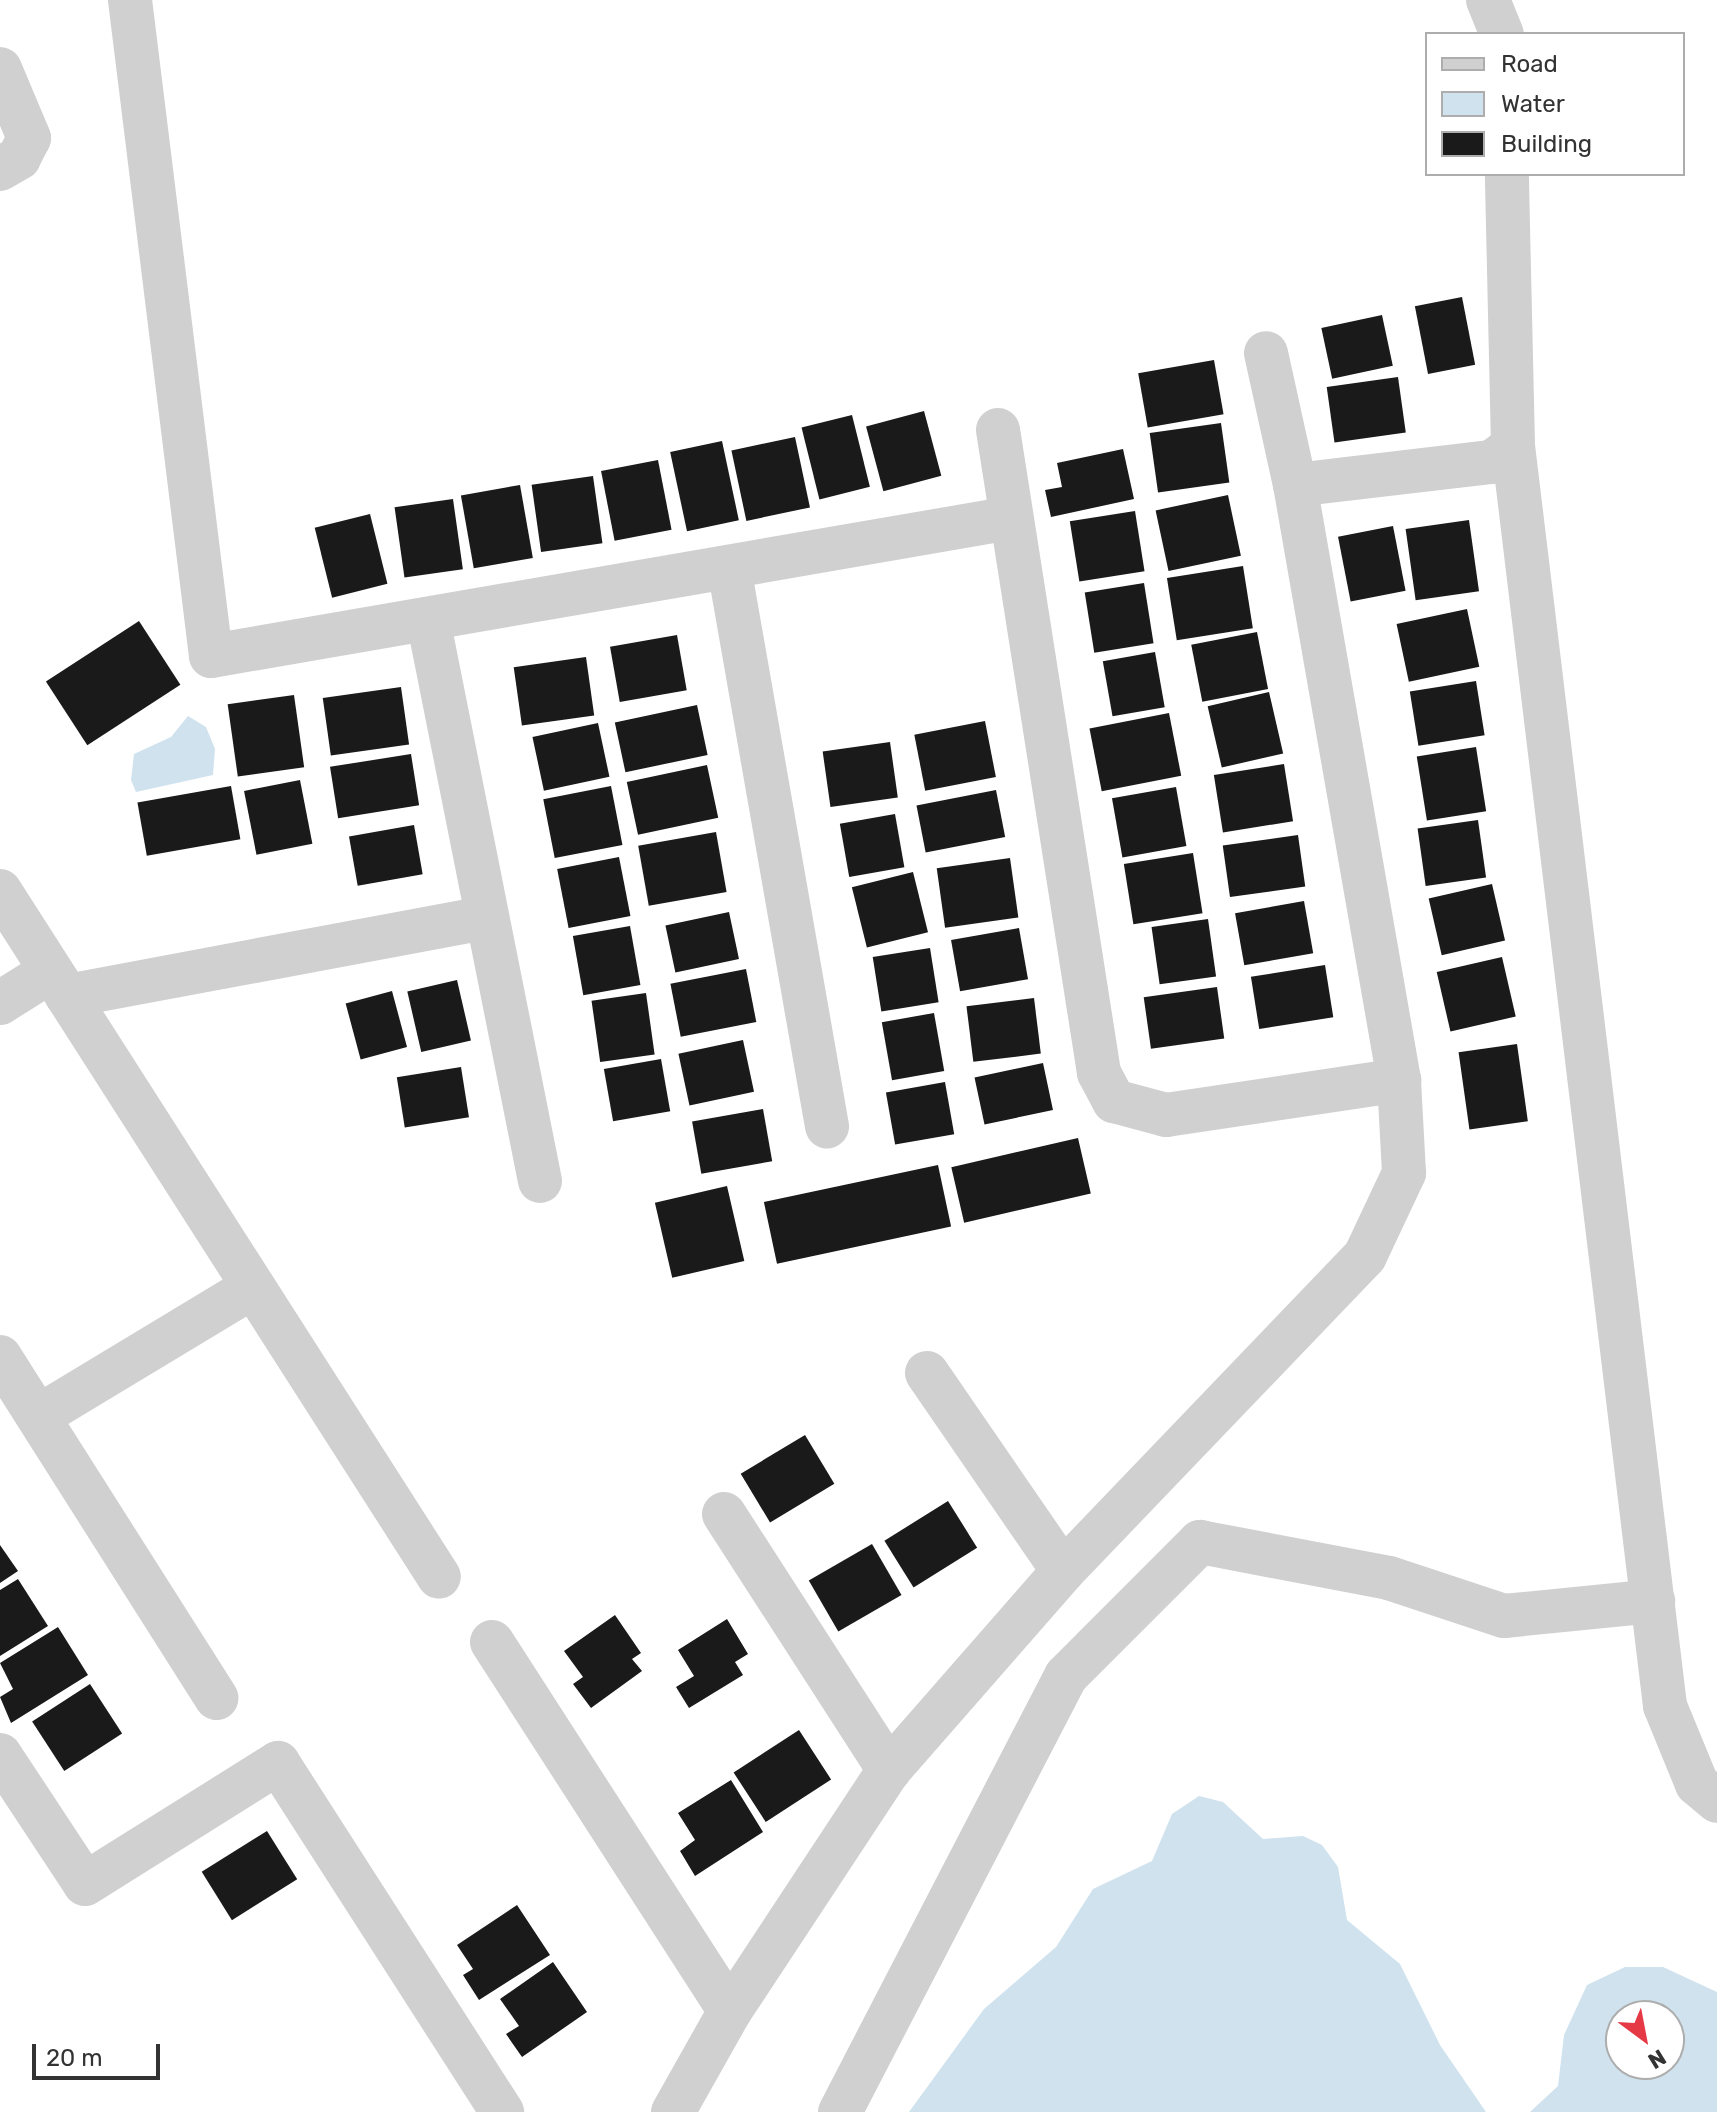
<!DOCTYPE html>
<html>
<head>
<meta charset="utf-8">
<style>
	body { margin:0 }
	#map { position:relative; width:1717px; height:2112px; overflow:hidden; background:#fff; font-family:Rubik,sans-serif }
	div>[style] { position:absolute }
	.water>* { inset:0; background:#cfe2ee }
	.building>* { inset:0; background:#1a1a1a; transform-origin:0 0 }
	.minor>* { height:44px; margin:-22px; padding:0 22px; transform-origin:22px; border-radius:22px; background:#d0d0d0 }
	span { translate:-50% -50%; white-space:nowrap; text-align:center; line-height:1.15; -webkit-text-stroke:8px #fff; paint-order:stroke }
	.legend { position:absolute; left:1425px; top:32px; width:260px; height:144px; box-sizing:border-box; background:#fff; border:2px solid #adadad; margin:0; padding:10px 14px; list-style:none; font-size:24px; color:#333 }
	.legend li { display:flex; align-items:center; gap:16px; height:40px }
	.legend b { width:40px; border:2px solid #adadad }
	.north { position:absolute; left:1605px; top:2000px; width:80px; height:80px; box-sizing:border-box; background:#fff; border:2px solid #adadad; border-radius:50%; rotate:148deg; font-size:22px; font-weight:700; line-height:32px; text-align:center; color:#333 }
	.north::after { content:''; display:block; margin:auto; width:28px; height:36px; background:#e63946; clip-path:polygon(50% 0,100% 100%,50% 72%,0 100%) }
	.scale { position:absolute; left:32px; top:2044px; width:128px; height:36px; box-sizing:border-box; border:4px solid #333; border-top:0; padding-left:10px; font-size:24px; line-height:28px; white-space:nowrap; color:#333; -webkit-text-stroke:6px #fff; paint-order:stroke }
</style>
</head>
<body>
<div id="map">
	<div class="water">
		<i style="clip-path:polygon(188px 716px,206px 727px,215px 749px,213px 775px,136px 792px,131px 780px,134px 754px,171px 737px)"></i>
		<i style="clip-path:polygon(1199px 1796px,1223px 1802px,1263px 1839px,1303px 1836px,1322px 1845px,1338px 1867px,1347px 1920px,1400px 1964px,1440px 2045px,1486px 2112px,909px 2112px,984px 2009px,1056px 1947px,1093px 1889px,1152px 1861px,1172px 1814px)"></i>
		<i style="clip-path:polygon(evenodd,1625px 1967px,1663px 1967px,1717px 1992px,1717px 2112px,1530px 2112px,1558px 2086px,1564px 2035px,1587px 1985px,1625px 1967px,1669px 2016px,1669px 2064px,1621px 2064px,1621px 2016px,1669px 2016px)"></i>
	</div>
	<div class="building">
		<i style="left:1462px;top:297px;width:69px;height:48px;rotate:79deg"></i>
		<i style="left:1382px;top:315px;width:52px;height:62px;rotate:78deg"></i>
		<i style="left:1214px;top:360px;width:55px;height:77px;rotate:80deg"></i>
		<i style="left:1398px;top:377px;width:56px;height:72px;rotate:82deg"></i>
		<i style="left:924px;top:411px;width:67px;height:60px;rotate:75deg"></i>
		<i style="left:852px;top:415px;width:74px;height:52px;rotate:76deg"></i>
		<i style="left:1221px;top:423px;width:60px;height:72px;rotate:82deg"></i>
		<i style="left:795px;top:437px;width:72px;height:65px;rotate:78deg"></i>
		<i style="left:722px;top:441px;width:81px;height:53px;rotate:78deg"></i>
		<i style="clip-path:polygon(1123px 449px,1134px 499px,1051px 517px,1045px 490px,1062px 487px,1057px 463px)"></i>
		<i style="left:658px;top:460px;width:71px;height:58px;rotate:79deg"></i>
		<i style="left:593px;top:476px;width:68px;height:62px;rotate:82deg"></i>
		<i style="left:520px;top:485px;width:74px;height:60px;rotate:80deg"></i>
		<i style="left:1228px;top:495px;width:62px;height:74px;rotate:78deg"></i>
		<i style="left:453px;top:499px;width:71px;height:59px;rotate:82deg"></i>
		<i style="left:1135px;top:511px;width:61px;height:66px;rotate:81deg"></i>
		<i style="left:370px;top:514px;width:72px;height:57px;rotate:76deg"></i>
		<i style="left:1469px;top:520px;width:72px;height:64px;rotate:82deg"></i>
		<i style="left:1393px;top:526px;width:66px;height:56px;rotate:79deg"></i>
		<i style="left:1243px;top:566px;width:63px;height:77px;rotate:81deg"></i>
		<i style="left:1144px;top:583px;width:61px;height:60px;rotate:81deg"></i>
		<i style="left:1467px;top:609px;width:59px;height:72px;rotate:78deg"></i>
		<i style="left:139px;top:621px;width:76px;height:111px;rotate:57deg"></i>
		<i style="left:1257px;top:632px;width:58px;height:67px;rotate:79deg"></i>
		<i style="left:677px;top:635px;width:56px;height:68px;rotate:80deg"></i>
		<i style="left:1155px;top:652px;width:56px;height:53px;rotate:80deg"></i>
		<i style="left:586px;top:657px;width:59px;height:73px;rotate:82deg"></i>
		<i style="left:1476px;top:681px;width:55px;height:67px;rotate:81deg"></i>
		<i style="left:401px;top:687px;width:58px;height:79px;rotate:82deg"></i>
		<i style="left:1269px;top:692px;width:63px;height:63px;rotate:77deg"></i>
		<i style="left:294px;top:695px;width:73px;height:67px;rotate:82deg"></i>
		<i style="left:697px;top:705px;width:51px;height:84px;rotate:78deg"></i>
		<i style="left:1169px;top:713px;width:64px;height:81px;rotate:79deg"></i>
		<i style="left:985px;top:721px;width:57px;height:72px;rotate:79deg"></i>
		<i style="left:598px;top:723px;width:55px;height:67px;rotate:78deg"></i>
		<i style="left:890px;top:742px;width:56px;height:68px;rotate:82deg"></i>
		<i style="left:1476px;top:747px;width:65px;height:60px;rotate:81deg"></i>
		<i style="left:411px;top:754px;width:52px;height:82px;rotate:81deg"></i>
		<i style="left:1284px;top:764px;width:58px;height:71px;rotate:81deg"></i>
		<i style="left:707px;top:765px;width:54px;height:82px;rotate:78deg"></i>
		<i style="left:300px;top:780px;width:65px;height:57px;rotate:79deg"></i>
		<i style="left:231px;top:786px;width:54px;height:95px;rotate:80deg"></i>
		<i style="left:611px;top:786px;width:60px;height:69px;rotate:79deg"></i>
		<i style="left:1176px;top:787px;width:60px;height:65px;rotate:80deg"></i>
		<i style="left:996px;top:790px;width:48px;height:81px;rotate:79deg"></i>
		<i style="left:895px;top:814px;width:54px;height:56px;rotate:80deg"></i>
		<i style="left:1478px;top:820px;width:58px;height:61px;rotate:82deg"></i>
		<i style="left:414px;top:825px;width:50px;height:66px;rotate:80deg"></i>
		<i style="left:716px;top:832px;width:61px;height:79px;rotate:80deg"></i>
		<i style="left:1298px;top:835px;width:52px;height:76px;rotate:82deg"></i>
		<i style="left:1193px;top:853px;width:61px;height:70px;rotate:81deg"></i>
		<i style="left:619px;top:857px;width:60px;height:63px;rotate:79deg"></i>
		<i style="left:1010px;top:858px;width:60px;height:74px;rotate:82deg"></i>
		<i style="left:913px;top:872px;width:62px;height:63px;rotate:76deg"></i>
		<i style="left:1492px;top:884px;width:58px;height:65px;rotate:77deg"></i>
		<i style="left:1304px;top:901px;width:53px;height:70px;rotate:80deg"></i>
		<i style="left:729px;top:912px;width:48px;height:65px;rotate:78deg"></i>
		<i style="left:1208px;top:919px;width:58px;height:57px;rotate:82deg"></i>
		<i style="left:630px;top:926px;width:60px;height:58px;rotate:80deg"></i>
		<i style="left:1019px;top:928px;width:52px;height:69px;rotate:80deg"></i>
		<i style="left:930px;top:948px;width:55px;height:58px;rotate:81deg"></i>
		<i style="left:1502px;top:957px;width:61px;height:67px;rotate:77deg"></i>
		<i style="left:1325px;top:965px;width:53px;height:75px;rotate:81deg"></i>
		<i style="left:746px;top:969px;width:54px;height:77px;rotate:79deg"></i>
		<i style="left:457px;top:980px;width:62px;height:51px;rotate:77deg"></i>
		<i style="left:1217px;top:987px;width:52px;height:74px;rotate:82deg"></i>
		<i style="left:392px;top:991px;width:58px;height:48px;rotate:75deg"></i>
		<i style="left:646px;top:993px;width:62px;height:55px;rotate:82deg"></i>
		<i style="left:1034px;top:998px;width:56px;height:68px;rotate:83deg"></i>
		<i style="left:934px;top:1013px;width:59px;height:53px;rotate:80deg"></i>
		<i style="left:743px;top:1040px;width:53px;height:66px;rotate:78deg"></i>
		<i style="left:1517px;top:1044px;width:78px;height:59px;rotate:82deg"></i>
		<i style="left:661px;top:1059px;width:53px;height:58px;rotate:80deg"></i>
		<i style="left:1043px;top:1063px;width:48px;height:70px;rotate:78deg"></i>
		<i style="left:461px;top:1067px;width:51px;height:65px;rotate:81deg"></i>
		<i style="left:945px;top:1082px;width:53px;height:60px;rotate:80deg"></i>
		<i style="left:763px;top:1109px;width:53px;height:72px;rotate:80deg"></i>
		<i style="left:1078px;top:1138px;width:57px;height:130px;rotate:77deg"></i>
		<i style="left:938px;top:1165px;width:63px;height:178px;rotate:78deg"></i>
		<i style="left:727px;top:1186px;width:77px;height:74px;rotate:77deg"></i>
		<i style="left:805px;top:1435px;width:57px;height:75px;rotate:59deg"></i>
		<i style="left:948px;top:1501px;width:55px;height:75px;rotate:58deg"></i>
		<i style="left:872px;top:1544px;width:59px;height:73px;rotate:60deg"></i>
		<i style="clip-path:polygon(0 1545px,18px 1571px,0 1583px)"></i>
		<i style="clip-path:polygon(18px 1579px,48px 1626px,0 1656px,0 1590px)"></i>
		<i style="clip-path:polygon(615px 1615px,641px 1653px,632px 1659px,642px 1671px,591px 1708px,573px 1684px,583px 1677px,564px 1651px)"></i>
		<i style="clip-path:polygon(727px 1619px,748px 1654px,735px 1662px,743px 1675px,689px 1708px,676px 1687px,694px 1676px,678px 1650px)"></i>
		<i style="clip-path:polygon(58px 1627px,88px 1675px,11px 1723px,0 1697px,13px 1689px,0 1663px)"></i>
		<i style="left:90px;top:1684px;width:59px;height:69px;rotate:57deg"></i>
		<i style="left:799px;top:1730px;width:59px;height:78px;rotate:57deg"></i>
		<i style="clip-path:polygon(731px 1780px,763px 1832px,695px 1876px,680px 1851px,695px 1840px,678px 1813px)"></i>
		<i style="left:267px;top:1831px;width:57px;height:77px;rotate:58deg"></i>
		<i style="clip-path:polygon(517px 1905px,550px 1955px,479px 2000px,463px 1975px,473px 1969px,457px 1945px)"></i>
		<i style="clip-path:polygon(553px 1962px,587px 2012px,522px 2057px,506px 2034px,519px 2026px,500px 1999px)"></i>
	</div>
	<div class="minor">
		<i style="left:130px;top:0;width:661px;rotate:82.96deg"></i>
		<i style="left:211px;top:656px;width:812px;rotate:-9.79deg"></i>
		<i style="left:1488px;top:0;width:37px;rotate:68deg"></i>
		<i style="left:0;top:69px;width:75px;rotate:67.2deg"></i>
		<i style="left:29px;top:138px;width:22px;rotate:117deg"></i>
		<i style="left:19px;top:158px;width:22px;rotate:150deg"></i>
		<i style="left:998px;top:430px;width:651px;rotate:81.07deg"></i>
		<i style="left:1099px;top:1073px;width:32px;rotate:62deg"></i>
		<i style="left:1114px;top:1101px;width:54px;rotate:15.1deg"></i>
		<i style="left:1166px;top:1115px;width:236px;rotate:-8.5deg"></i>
		<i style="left:1513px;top:446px;width:1269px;rotate:83.12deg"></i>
		<i style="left:1665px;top:1706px;width:84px;rotate:67.7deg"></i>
		<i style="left:1697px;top:1784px;width:26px;rotate:40deg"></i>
		<i style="left:1295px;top:485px;width:198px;rotate:-6.7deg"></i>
		<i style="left:1492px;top:462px;width:26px;rotate:-37deg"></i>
		<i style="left:1513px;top:446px;width:272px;rotate:-91.3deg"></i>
		<i style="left:729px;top:567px;width:568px;rotate:80.06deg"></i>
		<i style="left:428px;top:619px;width:573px;rotate:78.73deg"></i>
		<i style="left:0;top:891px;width:814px;rotate:57.38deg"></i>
		<i style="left:67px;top:996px;width:424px;rotate:-10.6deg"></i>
		<i style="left:0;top:1003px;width:60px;rotate:-32.1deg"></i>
		<i style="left:0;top:1357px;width:404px;rotate:57.6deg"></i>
		<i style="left:927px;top:1373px;width:240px;rotate:55.5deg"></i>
		<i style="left:39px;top:1416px;width:250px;rotate:-31.1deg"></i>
		<i style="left:724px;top:1514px;width:305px;rotate:57.2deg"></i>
		<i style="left:492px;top:1642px;width:439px;rotate:57.2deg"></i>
		<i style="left:0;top:1755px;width:154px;rotate:56.6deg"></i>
		<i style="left:85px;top:1884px;width:228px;rotate:-32.1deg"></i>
		<i style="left:278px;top:1763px;width:415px;rotate:57.3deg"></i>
		<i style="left:673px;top:2112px;width:116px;rotate:-60.6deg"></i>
		<i style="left:730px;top:2011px;width:289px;rotate:-56.6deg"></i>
		<i style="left:889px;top:1770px;width:264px;rotate:-48.8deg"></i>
		<i style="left:1063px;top:1571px;width:436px;rotate:-46.2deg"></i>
		<i style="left:1365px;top:1256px;width:92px;rotate:-64.8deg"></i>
		<i style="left:1404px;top:1173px;width:93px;rotate:-93.1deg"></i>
		<i style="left:1399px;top:1080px;width:604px;rotate:-99.91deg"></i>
		<i style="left:1295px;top:485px;width:135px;rotate:-102.4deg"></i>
		<i style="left:840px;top:2112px;width:491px;rotate:-62.6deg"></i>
		<i style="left:1066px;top:1676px;width:190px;rotate:-45deg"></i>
		<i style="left:1200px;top:1542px;width:192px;rotate:10.8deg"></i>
		<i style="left:1389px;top:1578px;width:121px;rotate:18.3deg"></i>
		<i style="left:1504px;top:1616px;width:150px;rotate:-5.7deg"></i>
	</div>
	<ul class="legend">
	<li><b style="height:10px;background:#d0d0d0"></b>Road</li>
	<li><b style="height:22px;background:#cfe2ee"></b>Water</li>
	<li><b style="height:22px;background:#1a1a1a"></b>Building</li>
	</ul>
	<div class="north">N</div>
	<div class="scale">20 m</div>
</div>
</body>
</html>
